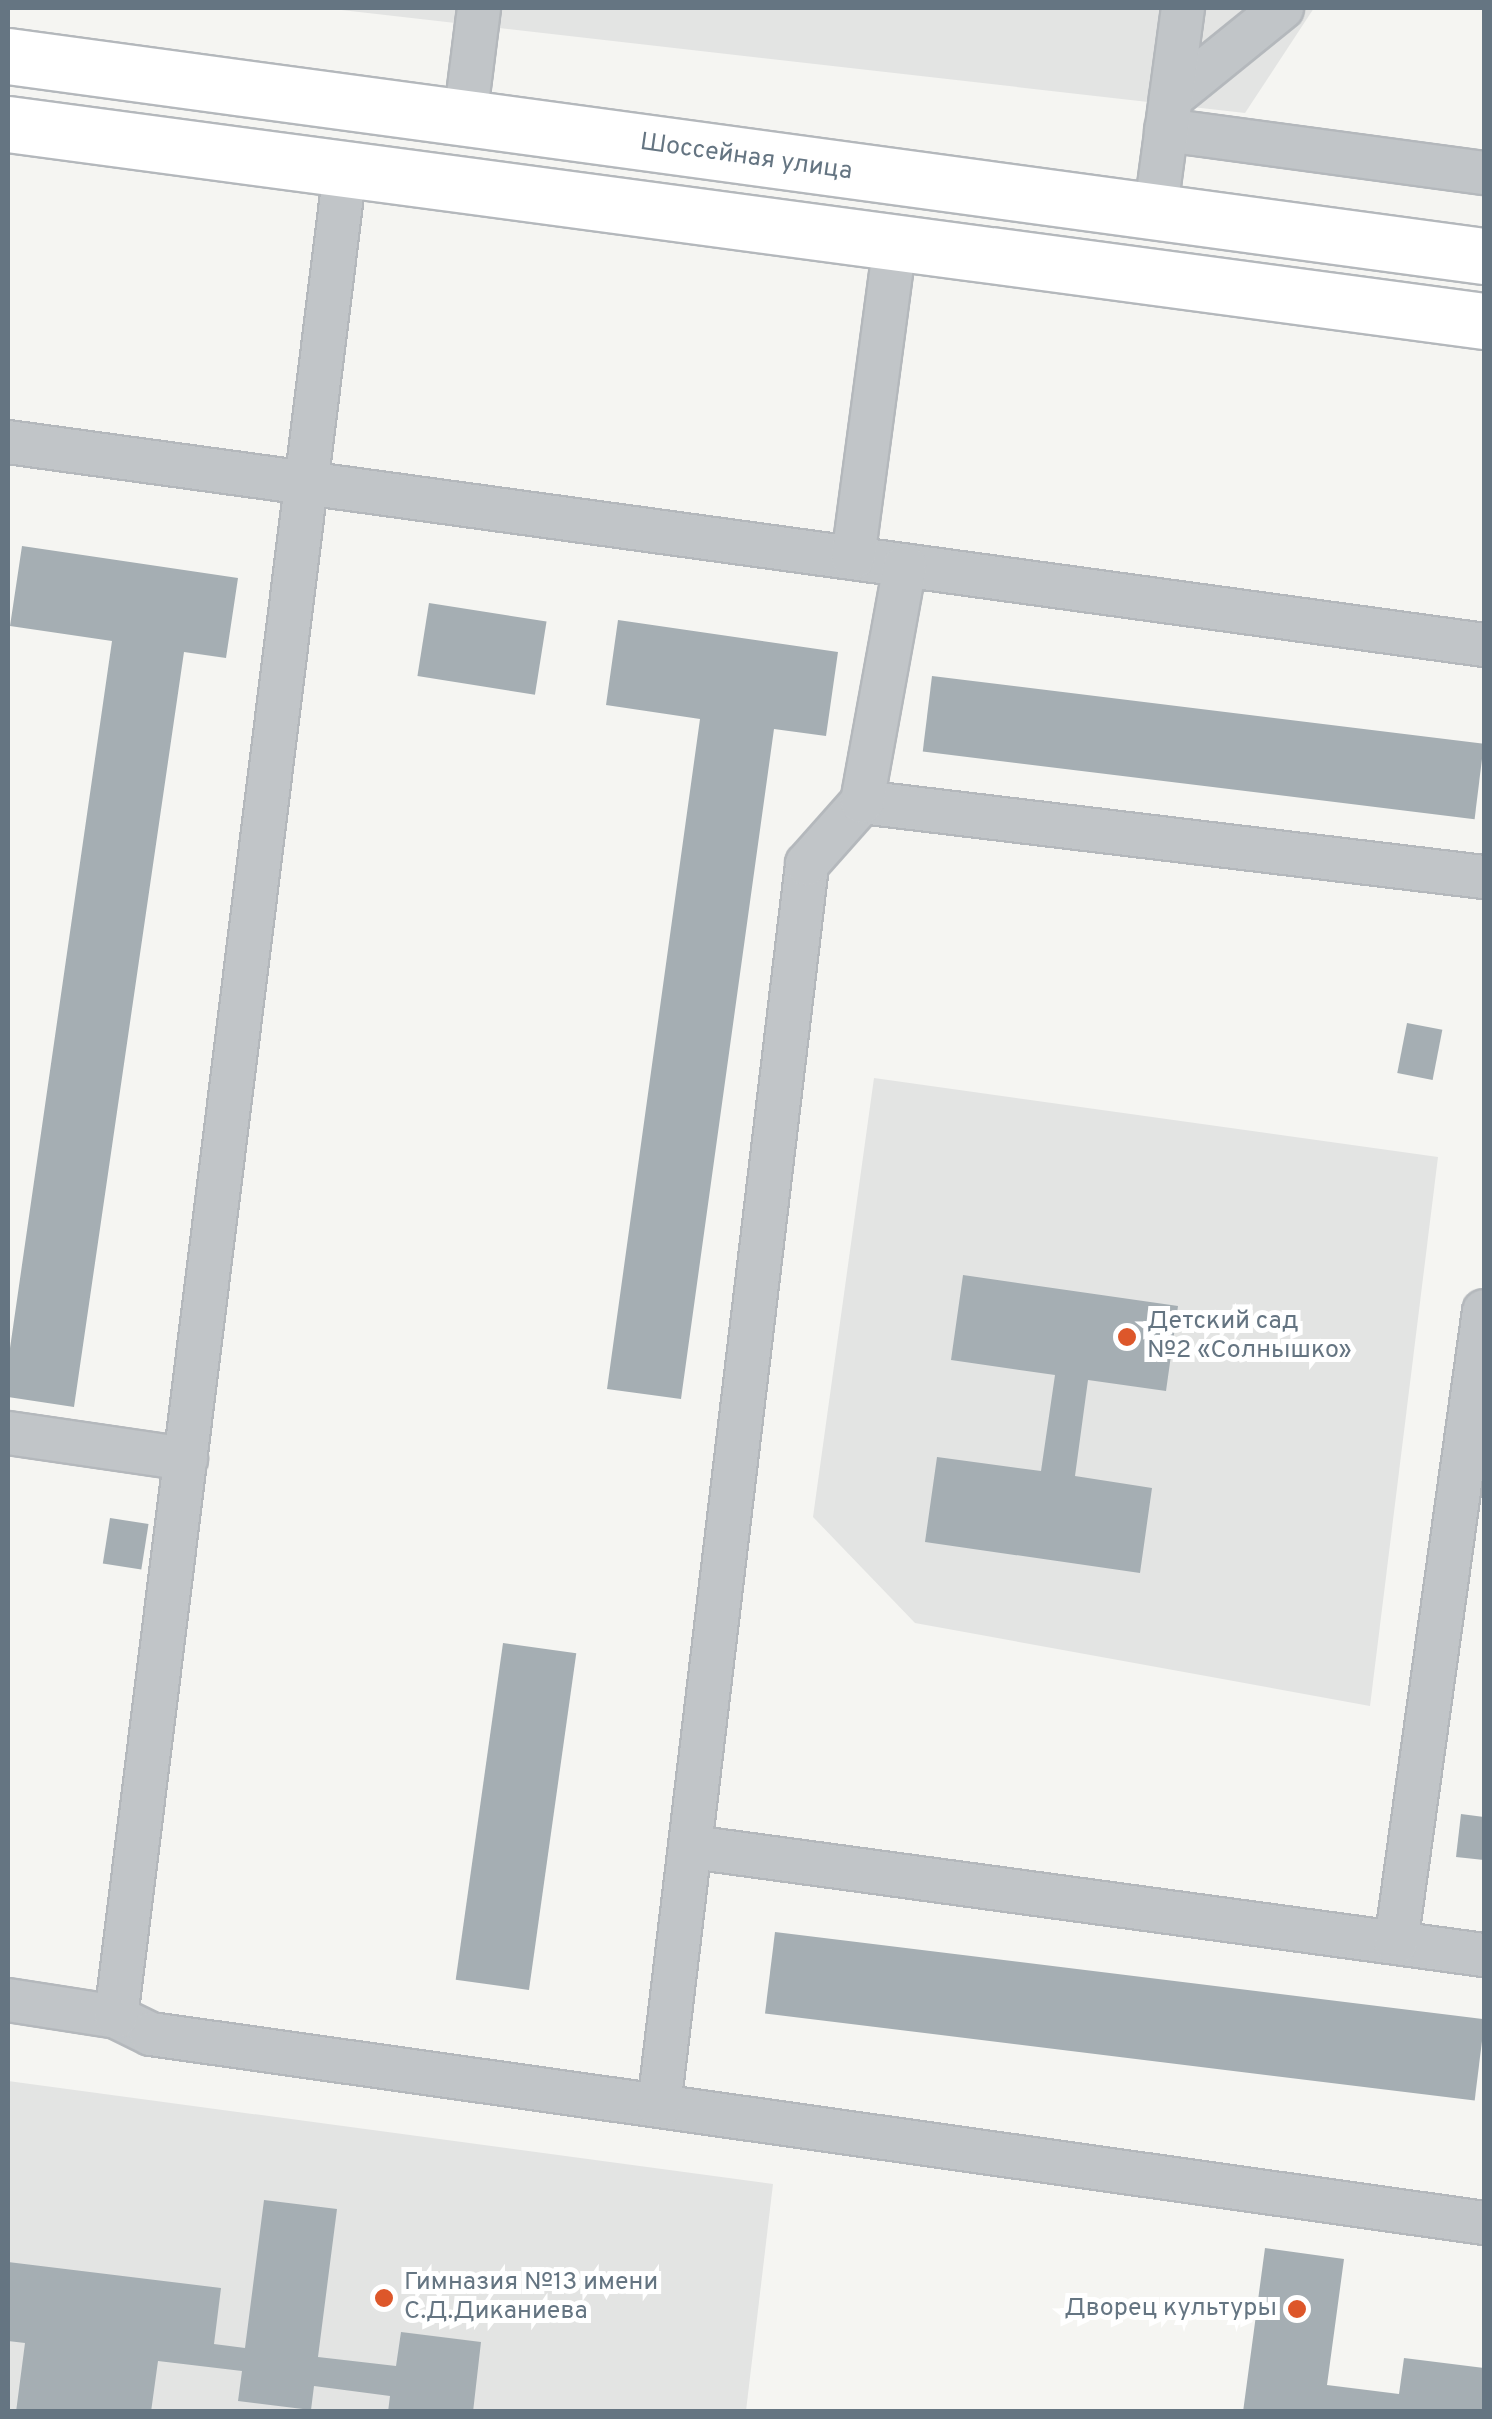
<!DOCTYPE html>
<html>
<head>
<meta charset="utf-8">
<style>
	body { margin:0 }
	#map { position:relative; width:1492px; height:2419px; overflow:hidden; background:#f5f5f2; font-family:Overpass,sans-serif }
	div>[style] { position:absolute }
	.built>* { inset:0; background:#e3e4e3 }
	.building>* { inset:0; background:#a5aeb3; transform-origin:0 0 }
	.roads { filter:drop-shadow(2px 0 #b4b8bc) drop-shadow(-2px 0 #b4b8bc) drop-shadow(0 2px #b4b8bc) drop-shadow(0 -2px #b4b8bc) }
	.minor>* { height:42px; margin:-21px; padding:0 21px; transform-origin:21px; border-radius:21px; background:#c1c5c8 }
	.major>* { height:55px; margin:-27.5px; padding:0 27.5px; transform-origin:27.5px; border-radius:27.5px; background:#fff }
	.dots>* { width:28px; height:28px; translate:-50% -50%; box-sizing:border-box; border:5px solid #fff; border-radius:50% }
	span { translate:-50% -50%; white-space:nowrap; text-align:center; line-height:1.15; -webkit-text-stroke:10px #fff; paint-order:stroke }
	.street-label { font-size:25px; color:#657582 }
	.poi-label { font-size:25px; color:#657582 }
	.left { translate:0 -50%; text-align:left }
	.right { translate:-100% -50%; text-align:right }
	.frame { position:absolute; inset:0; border:10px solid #657582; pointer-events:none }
</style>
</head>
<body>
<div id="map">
	<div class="built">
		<i style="clip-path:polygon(324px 8px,1314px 8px,1245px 113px)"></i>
		<i style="clip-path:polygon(874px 1078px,1438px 1157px,1370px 1706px,915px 1623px,813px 1517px)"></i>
		<i style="clip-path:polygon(8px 2081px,773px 2184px,746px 2411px,8px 2412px)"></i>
	</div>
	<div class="building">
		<i style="clip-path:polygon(22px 546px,238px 578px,226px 658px,184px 652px,74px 1407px,8px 1397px,8px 1362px,112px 641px,10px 626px)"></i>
		<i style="left:429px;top:603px;width:119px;height:74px;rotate:9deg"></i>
		<i style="clip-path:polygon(618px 620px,838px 652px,826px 736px,774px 729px,681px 1399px,607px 1389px,700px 719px,606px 705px)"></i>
		<i style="left:932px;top:676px;width:556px;height:76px;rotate:7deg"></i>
		<i style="left:1407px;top:1023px;width:36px;height:51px;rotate:11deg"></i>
		<i style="clip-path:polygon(963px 1275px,1178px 1306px,1166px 1391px,1088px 1380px,1075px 1476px,1152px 1488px,1140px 1573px,925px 1542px,937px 1457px,1041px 1471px,1055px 1375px,951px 1360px)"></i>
		<i style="left:110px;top:1518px;width:39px;height:46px;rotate:9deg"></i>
		<i style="left:503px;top:1643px;width:74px;height:340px;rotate:8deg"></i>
		<i style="clip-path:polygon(1461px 1814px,1484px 1817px,1484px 1860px,1456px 1857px)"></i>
		<i style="left:775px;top:1932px;width:715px;height:82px;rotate:7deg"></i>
		<i style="clip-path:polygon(264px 2200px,337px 2209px,318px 2357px,396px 2366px,401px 2332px,481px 2342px,473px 2412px,388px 2412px,390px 2396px,314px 2386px,311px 2410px,238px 2401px,242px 2371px,158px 2361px,151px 2412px,16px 2412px,25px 2343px,8px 2341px,8px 2262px,221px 2288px,214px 2344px,245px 2348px)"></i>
		<i style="clip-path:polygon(1265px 2248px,1344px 2259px,1327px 2385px,1399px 2394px,1404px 2358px,1484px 2368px,1484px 2412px,1243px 2412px)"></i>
	</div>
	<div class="roads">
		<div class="minor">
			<i style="left:1171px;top:98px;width:143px;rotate:-39deg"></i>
			<i style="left:465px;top:119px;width:112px;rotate:-82.8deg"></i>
			<i style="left:1166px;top:130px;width:321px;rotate:7.7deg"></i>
			<i style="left:1155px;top:215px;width:209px;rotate:-82.3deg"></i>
			<i style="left:8px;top:442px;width:1490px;rotate:7.83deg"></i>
			<i style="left:853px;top:558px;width:317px;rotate:-82.4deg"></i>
			<i style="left:862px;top:802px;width:627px;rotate:6.88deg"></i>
			<i style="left:8px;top:1433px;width:180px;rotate:8.3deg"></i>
			<i style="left:692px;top:1847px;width:799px;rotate:7.77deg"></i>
			<i style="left:1396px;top:1943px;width:638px;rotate:-82.07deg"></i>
			<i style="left:8px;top:2000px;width:109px;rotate:8.9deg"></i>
			<i style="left:116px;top:2017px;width:39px;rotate:26deg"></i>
			<i style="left:151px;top:2034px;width:1346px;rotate:8.07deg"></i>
			<i style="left:116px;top:2017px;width:1861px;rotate:-82.93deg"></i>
			<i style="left:659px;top:2106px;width:1251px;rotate:-83.2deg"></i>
			<i style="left:807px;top:864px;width:83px;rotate:-48.4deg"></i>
			<i style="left:862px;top:802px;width:240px;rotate:-79.7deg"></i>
		</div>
		<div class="major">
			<i style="left:8px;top:56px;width:1489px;rotate:7.72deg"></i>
			<i style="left:8px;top:124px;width:1489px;rotate:7.6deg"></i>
		</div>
	</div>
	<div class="dots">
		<i style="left:1127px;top:1337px;background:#dd572a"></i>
		<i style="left:384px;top:2298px;background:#dd572a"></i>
		<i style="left:1297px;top:2309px;background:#dd572a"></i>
	</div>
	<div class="street-label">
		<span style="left:746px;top:158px;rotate:8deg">Шоссейная улица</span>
	</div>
	<div class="poi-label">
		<span class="left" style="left:1147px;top:1337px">Детский сад<br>№2 «Солнышко»</span>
		<span class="left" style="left:404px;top:2298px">Гимназия №13 имени<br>С.Д.Диканиева</span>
		<span class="right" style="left:1277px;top:2309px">Дворец культуры</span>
	</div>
	<div class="frame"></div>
</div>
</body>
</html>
